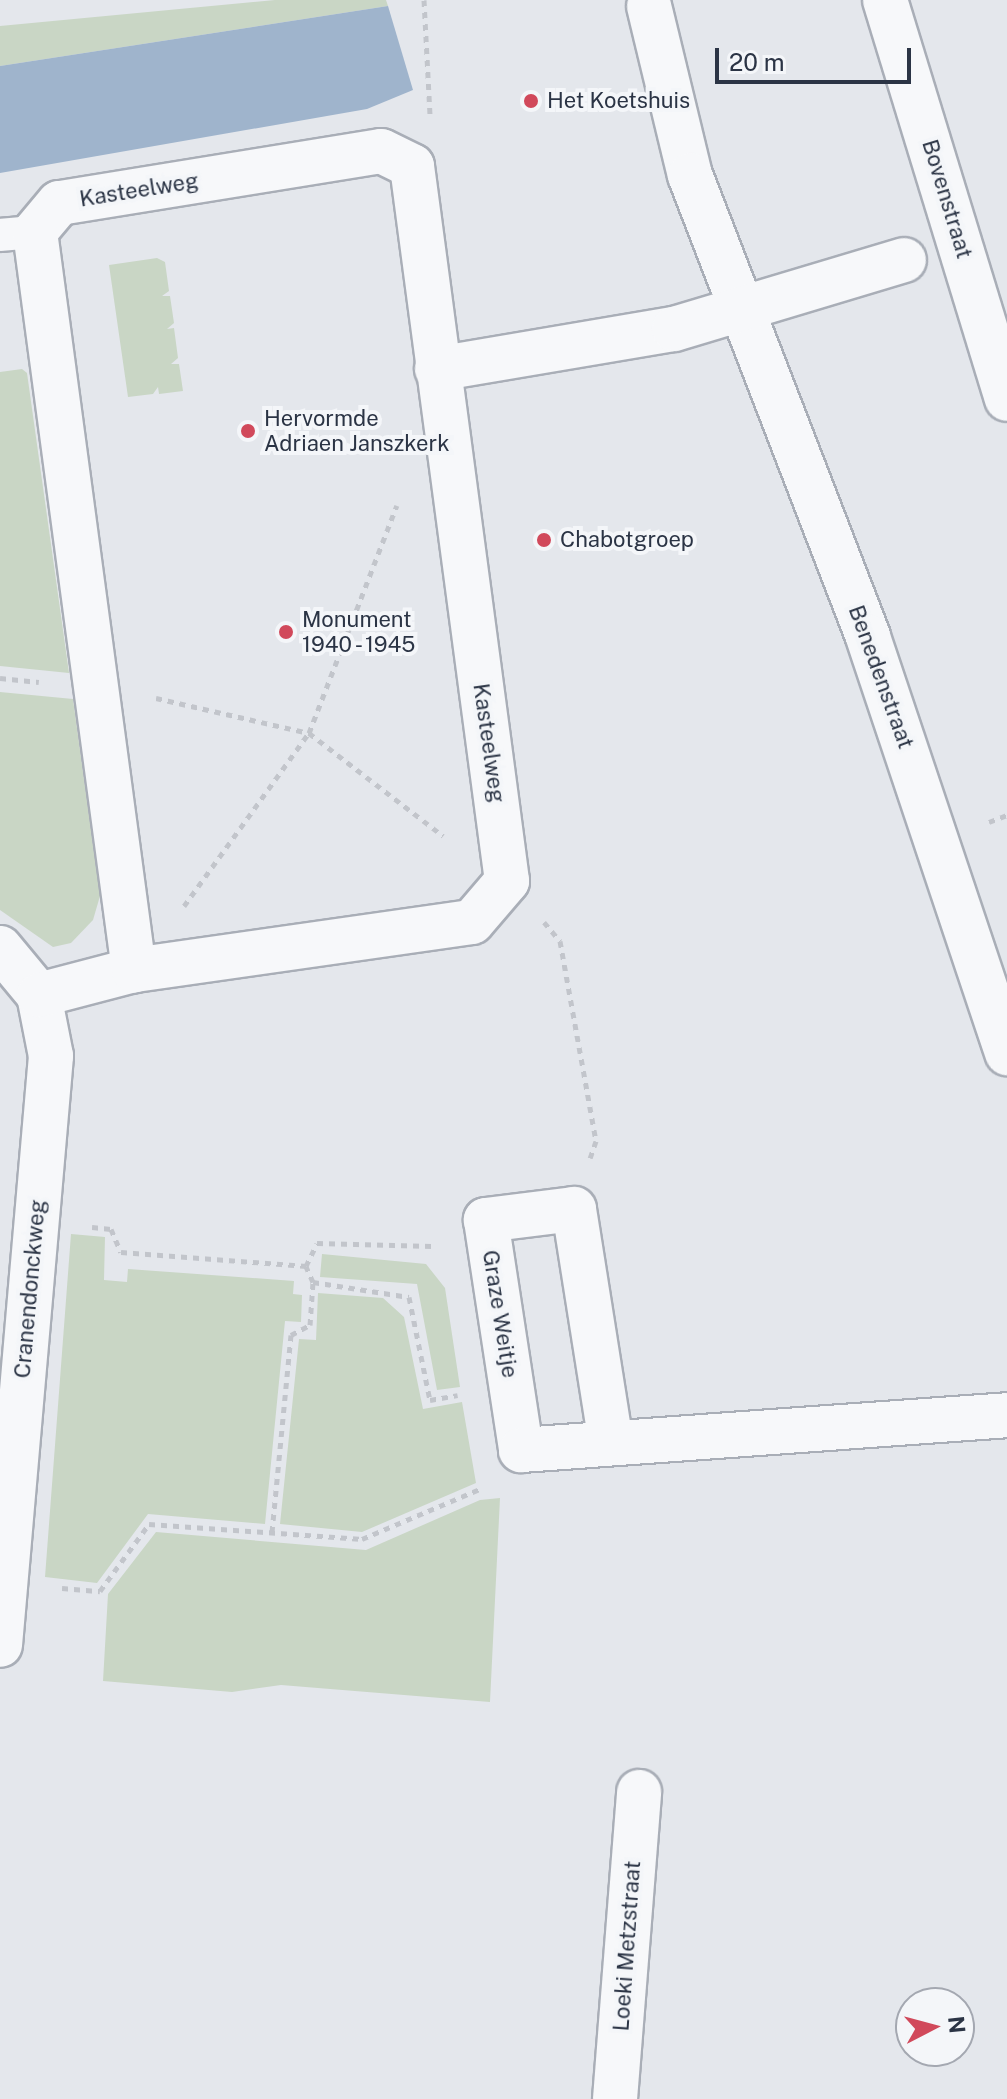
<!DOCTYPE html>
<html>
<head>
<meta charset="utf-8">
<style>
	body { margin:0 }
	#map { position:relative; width:1007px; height:2099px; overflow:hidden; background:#e4e7ec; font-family:"Public Sans",sans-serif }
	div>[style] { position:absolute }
	.green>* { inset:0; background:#c9d6c5 }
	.water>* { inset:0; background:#9fb4cc }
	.path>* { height:5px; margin-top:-2.5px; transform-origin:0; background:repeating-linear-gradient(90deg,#c2c5cb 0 6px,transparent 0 12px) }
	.roads { filter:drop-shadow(2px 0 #a9aeb7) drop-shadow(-2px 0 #a9aeb7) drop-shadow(0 2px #a9aeb7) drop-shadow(0 -2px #a9aeb7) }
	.lane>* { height:32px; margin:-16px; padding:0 16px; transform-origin:16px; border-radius:16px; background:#f7f8fa }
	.street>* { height:44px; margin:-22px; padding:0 22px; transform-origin:22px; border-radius:22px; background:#f7f8fa }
	.dots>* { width:22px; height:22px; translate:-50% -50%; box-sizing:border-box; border:4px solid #f4f6f9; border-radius:50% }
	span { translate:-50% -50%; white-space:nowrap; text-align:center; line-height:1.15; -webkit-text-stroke:8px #f4f6f9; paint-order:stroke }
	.poi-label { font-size:22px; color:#2b3445 }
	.left { translate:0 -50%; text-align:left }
	.street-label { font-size:22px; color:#2b3445 }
	.north { position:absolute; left:895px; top:1987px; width:80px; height:80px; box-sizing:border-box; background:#f4f6f9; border:2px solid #a4a8b1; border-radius:50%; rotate:84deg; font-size:22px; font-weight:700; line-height:32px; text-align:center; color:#2b3445 }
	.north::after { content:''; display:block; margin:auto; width:28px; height:36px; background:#d1495b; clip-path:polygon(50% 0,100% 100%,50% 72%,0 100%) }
	.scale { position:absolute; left:715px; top:48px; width:196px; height:36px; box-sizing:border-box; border:4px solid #2b3445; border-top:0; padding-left:10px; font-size:24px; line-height:28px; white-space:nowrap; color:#2b3445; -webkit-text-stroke:6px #f4f6f9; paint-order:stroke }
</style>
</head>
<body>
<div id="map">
	<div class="green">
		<i style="clip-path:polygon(275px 0,386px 0,388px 6px,0 66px,0 26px)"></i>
		<i style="clip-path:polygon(157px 258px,165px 262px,169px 291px,162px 296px,170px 296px,174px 323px,167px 329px,174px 328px,178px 358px,171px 364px,179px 364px,183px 391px,159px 394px,158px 387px,153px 394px,128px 397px,109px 265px)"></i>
		<i style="clip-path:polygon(22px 369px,27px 373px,69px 673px,0 666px,0 372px)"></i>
		<i style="clip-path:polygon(0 692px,73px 699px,100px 896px,93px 920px,71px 943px,53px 947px,0 910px)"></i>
		<i style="clip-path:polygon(71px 1234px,105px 1237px,104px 1280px,127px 1282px,128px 1269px,294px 1281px,293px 1294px,302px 1295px,301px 1322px,285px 1321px,265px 1524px,148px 1514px,97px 1583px,45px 1577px)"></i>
		<i style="clip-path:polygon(322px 1254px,426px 1264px,445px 1288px,460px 1387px,437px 1390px,417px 1284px,320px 1277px)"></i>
		<i style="clip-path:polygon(318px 1293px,383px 1298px,404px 1317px,423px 1409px,462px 1402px,476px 1483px,362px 1532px,280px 1524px,299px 1339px,316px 1340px)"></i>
		<i style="clip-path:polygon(500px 1498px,490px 1702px,281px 1685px,232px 1692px,103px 1681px,108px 1594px,156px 1532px,366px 1550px,480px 1500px)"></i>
	</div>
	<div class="water">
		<i style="clip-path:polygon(388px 6px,413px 90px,367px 109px,0 173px,0 66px)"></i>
	</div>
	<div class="path">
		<i style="left:424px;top:0;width:114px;rotate:87deg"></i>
		<i style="left:0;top:678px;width:39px;rotate:6deg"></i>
		<i style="left:156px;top:698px;width:157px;rotate:12.9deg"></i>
		<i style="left:309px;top:733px;width:169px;rotate:37.5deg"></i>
		<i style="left:989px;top:822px;width:19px;rotate:-21deg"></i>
		<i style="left:184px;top:906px;width:213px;rotate:-54.2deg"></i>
		<i style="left:309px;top:733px;width:244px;rotate:-68.9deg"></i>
		<i style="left:544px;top:922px;width:25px;rotate:50deg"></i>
		<i style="left:560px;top:941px;width:203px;rotate:79.8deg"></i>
		<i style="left:596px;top:1141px;width:18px;rotate:109deg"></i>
		<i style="left:92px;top:1227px;width:19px;rotate:6deg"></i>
		<i style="left:111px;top:1229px;width:25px;rotate:67deg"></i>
		<i style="left:121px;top:1252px;width:186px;rotate:4.3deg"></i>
		<i style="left:306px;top:1266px;width:25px;rotate:-64deg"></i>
		<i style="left:317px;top:1243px;width:115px;rotate:1.5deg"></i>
		<i style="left:313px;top:1282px;width:97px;rotate:8.9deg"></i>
		<i style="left:409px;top:1297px;width:105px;rotate:78.5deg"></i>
		<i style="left:430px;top:1400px;width:28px;rotate:-10deg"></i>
		<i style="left:272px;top:1532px;width:198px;rotate:-84.5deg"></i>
		<i style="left:291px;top:1335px;width:21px;rotate:-28deg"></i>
		<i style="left:310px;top:1325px;width:43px;rotate:-86deg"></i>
		<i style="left:313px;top:1282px;width:17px;rotate:-114deg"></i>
		<i style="left:62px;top:1588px;width:38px;rotate:5deg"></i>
		<i style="left:100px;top:1591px;width:83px;rotate:-53.8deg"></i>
		<i style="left:149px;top:1524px;width:214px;rotate:4deg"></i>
		<i style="left:362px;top:1539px;width:128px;rotate:-23deg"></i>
	</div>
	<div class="roads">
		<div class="lane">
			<i style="left:0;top:235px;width:35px;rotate:-5deg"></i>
		</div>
		<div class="street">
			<i style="left:885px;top:0;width:417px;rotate:73deg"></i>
			<i style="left:649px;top:6px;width:174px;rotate:76.4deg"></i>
			<i style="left:690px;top:175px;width:495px;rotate:68.9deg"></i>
			<i style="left:868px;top:637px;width:439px;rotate:71.5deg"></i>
			<i style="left:437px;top:369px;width:240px;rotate:-9.6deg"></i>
			<i style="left:674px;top:329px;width:240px;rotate:-16.7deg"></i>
			<i style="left:0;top:948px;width:61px;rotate:50.3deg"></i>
			<i style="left:39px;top:995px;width:62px;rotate:78.9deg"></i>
			<i style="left:51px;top:1056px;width:591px;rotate:94.95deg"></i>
			<i style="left:39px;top:995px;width:98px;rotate:-14.7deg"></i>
			<i style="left:134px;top:970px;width:341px;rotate:-8.1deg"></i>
			<i style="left:472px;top:922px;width:54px;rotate:-49.5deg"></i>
			<i style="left:507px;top:881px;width:721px;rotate:-97.57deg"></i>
			<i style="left:412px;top:166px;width:34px;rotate:-154deg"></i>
			<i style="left:381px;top:151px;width:326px;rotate:170.8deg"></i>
			<i style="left:59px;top:203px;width:38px;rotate:130deg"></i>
			<i style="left:35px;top:232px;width:745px;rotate:82.36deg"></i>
			<i style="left:611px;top:1443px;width:237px;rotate:-99deg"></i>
			<i style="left:574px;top:1209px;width:89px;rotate:172.9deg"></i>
			<i style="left:486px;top:1220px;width:233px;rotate:81.3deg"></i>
			<i style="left:521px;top:1450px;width:487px;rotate:-4.1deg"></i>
			<i style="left:615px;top:2099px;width:308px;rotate:-85.5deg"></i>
		</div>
	</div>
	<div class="dots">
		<i style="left:531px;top:101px;background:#d1495b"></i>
		<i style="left:248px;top:431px;background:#d1495b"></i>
		<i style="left:544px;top:540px;background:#d1495b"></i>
		<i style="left:286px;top:632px;background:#d1495b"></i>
	</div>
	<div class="poi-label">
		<span class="left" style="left:547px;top:101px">Het Koetshuis</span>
		<span class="left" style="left:264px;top:431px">Hervormde<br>Adriaen Janszkerk</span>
		<span class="left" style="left:560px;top:540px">Chabotgroep</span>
		<span class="left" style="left:302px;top:632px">Monument<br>1940 - 1945</span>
	</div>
	<div class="street-label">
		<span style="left:139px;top:190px;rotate:-9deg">Kasteelweg</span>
		<span style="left:947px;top:199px;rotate:73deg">Bovenstraat</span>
		<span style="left:881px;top:677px;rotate:70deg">Benedenstraat</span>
		<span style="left:489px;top:743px;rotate:82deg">Kasteelweg</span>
		<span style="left:30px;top:1289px;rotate:-85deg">Cranendonckweg</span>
		<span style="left:500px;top:1314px;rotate:81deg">Graze Weitje</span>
		<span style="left:627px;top:1946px;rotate:-86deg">Loeki Metzstraat</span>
	</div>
	<div class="north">N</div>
	<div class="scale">20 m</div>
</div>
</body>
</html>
